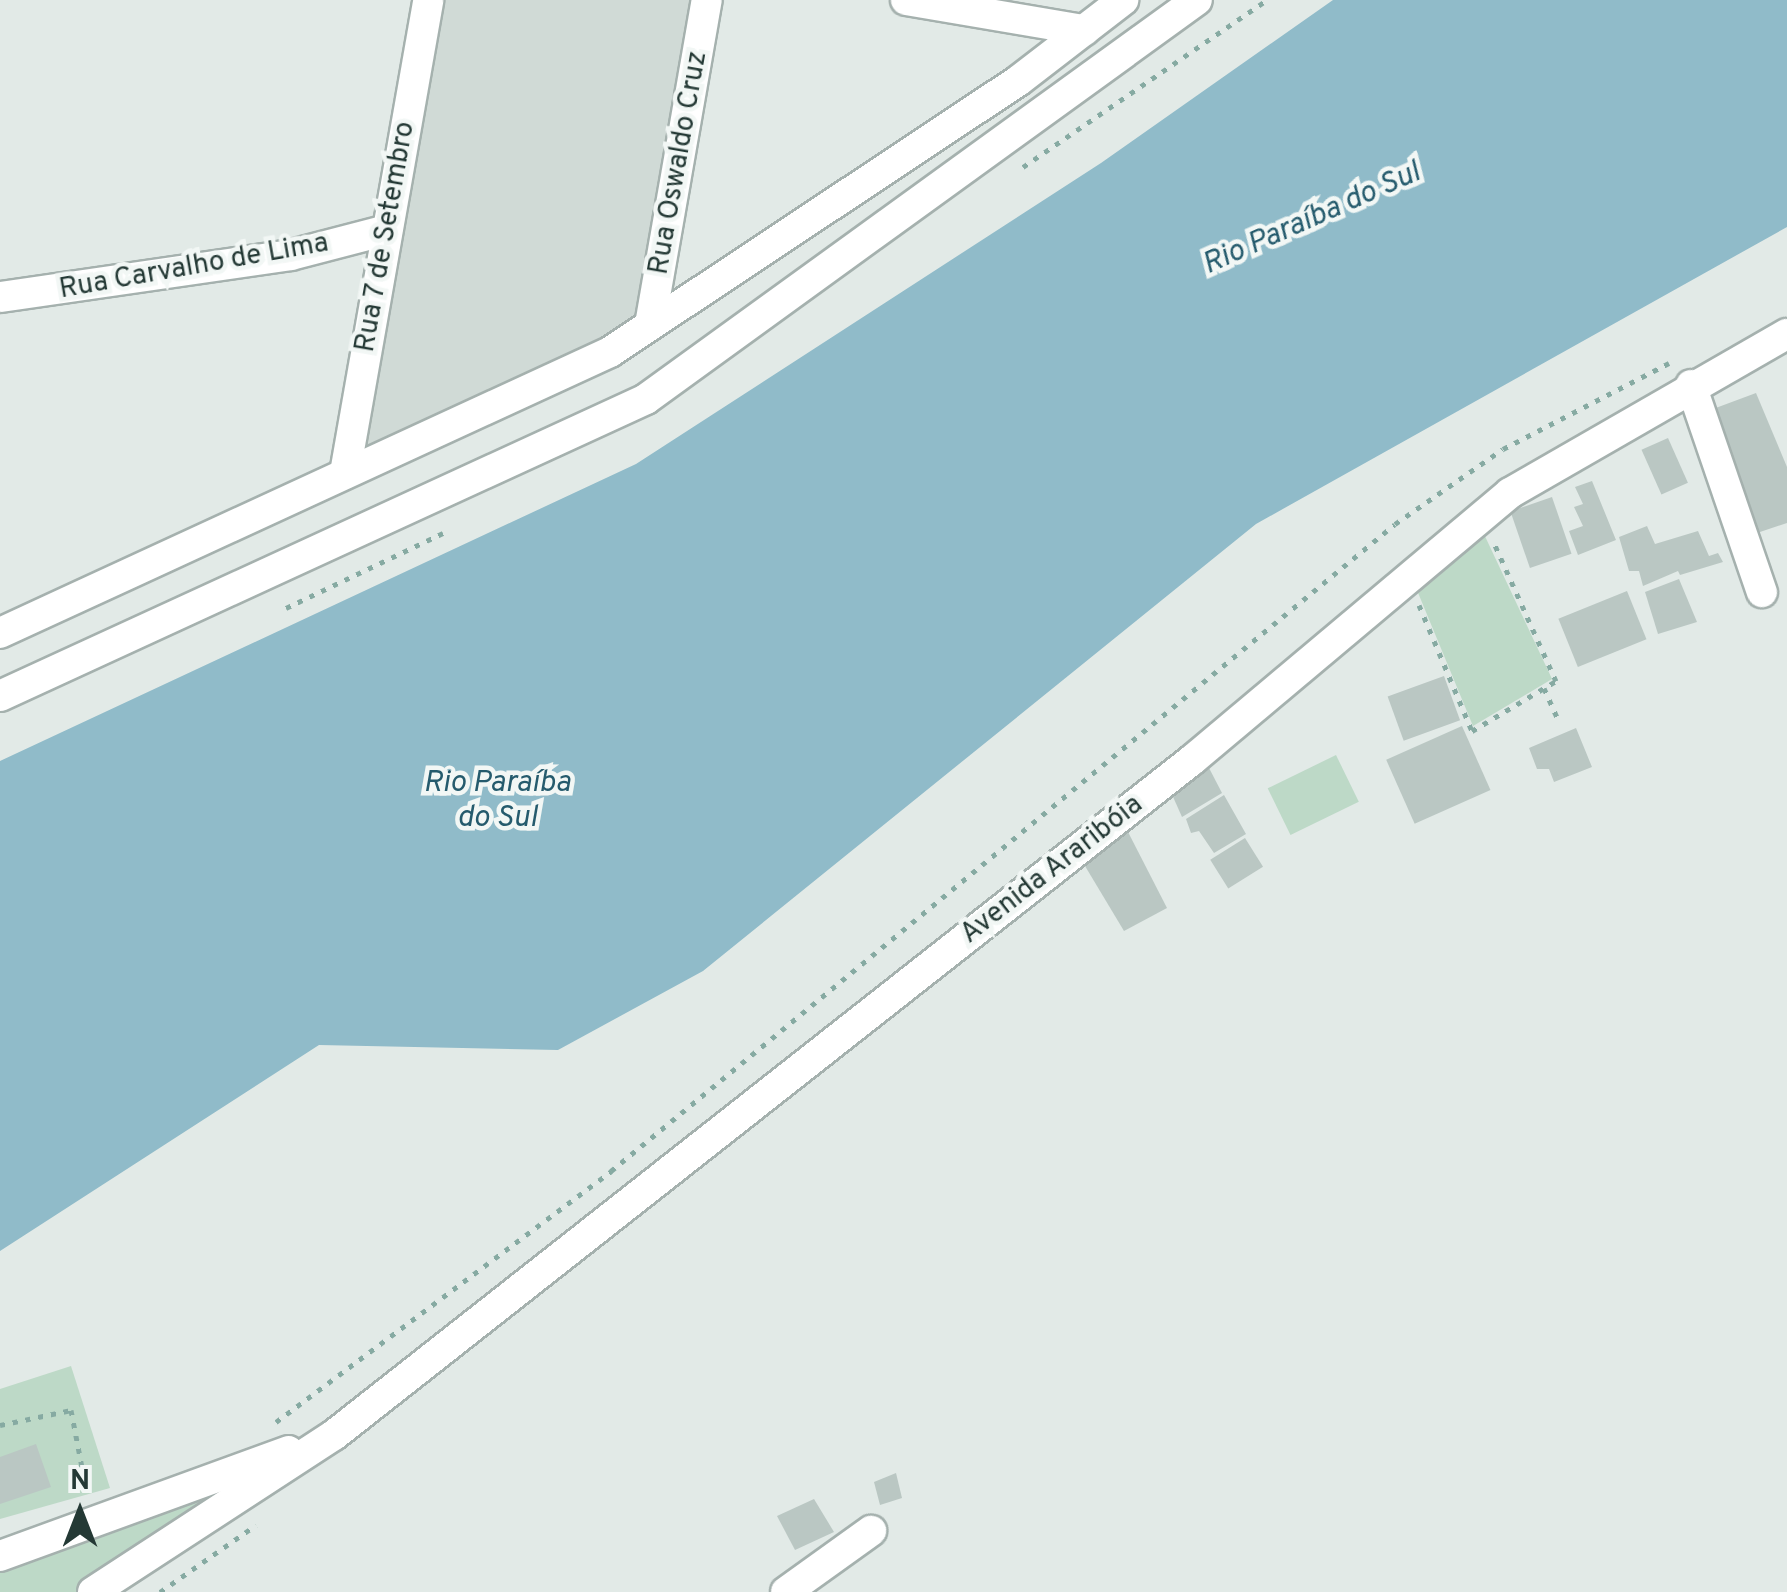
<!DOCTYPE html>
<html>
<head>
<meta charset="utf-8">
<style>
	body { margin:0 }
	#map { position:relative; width:1787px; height:1592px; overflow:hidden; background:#e2eae7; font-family:Overpass,sans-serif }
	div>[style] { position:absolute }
	.built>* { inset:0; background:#d0dad6 }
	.green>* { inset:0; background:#bdd9c7; transform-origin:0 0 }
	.water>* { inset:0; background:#90bbc9 }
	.building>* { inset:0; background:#bac7c3; transform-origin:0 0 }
	.path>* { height:5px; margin-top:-2.5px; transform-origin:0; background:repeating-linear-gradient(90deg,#86aaa2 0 5px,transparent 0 13px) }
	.roads { filter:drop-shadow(2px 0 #a5b1ae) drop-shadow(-2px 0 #a5b1ae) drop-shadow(0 2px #a5b1ae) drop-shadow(0 -2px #a5b1ae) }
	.street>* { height:30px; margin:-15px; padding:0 15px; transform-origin:15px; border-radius:15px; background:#fff }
	.secondary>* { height:30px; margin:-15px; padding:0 15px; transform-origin:15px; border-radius:15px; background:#fff }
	span { translate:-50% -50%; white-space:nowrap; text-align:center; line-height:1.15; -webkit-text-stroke:9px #f2f7f5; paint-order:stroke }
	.street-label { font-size:28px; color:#243935 }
	.water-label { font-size:30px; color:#255b6d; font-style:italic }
	.north { position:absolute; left:30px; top:1462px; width:100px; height:100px; -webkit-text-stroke:8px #f2f7f5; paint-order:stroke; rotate:0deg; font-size:28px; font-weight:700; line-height:40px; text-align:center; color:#243935 }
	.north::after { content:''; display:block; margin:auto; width:35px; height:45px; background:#243935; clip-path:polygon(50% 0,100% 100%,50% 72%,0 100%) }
</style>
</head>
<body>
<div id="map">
	<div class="built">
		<i style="clip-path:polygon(436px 0,697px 0,642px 319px,356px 455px)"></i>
	</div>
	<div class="green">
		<i style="clip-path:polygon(1483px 532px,1552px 679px,1473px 726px,1414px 583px)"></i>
		<i style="left:1336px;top:755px;width:52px;height:76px;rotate:64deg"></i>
		<i style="clip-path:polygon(71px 1366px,110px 1488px,0 1519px,0 1389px)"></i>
		<i style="clip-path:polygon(246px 1479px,81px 1592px,0 1592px,0 1570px)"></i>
	</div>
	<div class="water">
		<i style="clip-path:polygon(1333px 0,1787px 0,1787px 227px,1256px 524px,703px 971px,558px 1050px,319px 1045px,0 1251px,0 761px,636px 464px,1101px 163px)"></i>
	</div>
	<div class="building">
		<i style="clip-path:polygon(1756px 393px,1787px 467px,1787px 523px,1757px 533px,1713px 409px)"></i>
		<i style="left:1668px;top:438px;width:49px;height:29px;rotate:66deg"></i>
		<i style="clip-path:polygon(1592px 481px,1616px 540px,1578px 555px,1569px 531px,1583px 526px,1574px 507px,1583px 504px,1575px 487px)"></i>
		<i style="left:1552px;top:497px;width:60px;height:44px;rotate:71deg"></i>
		<i style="clip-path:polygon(1647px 526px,1655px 544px,1698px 531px,1709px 556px,1718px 553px,1723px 562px,1680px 575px,1678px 571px,1643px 586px,1639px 571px,1629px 571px,1619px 537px)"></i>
		<i style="clip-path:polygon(1679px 579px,1697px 622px,1658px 634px,1645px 592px)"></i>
		<i style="left:1627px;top:591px;width:52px;height:74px;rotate:68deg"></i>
		<i style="left:1444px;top:676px;width:47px;height:60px;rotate:70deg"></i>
		<i style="left:1462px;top:726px;width:70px;height:83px;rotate:66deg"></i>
		<i style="clip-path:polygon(1576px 728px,1592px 767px,1554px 782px,1549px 769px,1537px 769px,1529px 748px)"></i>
		<i style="clip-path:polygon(1208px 766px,1222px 793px,1182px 817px,1170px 790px)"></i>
		<i style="clip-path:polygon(1224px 795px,1246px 834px,1214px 853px,1199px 831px,1191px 833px,1186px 819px)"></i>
		<i style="clip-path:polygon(1127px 830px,1167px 908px,1124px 931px,1082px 861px)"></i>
		<i style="left:1245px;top:838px;width:34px;height:41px;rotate:58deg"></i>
		<i style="clip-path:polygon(36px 1444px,51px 1487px,0 1504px,0 1457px)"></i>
		<i style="clip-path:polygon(896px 1473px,902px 1498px,880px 1505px,874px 1482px)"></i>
		<i style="clip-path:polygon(814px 1499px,834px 1532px,795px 1550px,777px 1516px)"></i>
	</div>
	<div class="path">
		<i style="left:1023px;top:167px;width:296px;rotate:-34.4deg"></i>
		<i style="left:1419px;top:605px;width:137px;rotate:67.2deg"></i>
		<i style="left:1472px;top:731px;width:98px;rotate:-30.8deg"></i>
		<i style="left:1556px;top:681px;width:149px;rotate:-114.2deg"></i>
		<i style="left:286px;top:608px;width:174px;rotate:-25.5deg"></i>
		<i style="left:1544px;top:688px;width:36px;rotate:66deg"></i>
		<i style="left:276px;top:1422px;width:419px;rotate:-36.8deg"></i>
		<i style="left:611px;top:1171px;width:1016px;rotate:-39.53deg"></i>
		<i style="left:1395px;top:524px;width:131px;rotate:-34.8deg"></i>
		<i style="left:1503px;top:449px;width:187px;rotate:-27.4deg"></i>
		<i style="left:0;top:1425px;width:73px;rotate:-11.9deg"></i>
		<i style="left:71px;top:1410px;width:85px;rotate:79.1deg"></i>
		<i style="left:160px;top:1592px;width:117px;rotate:-34.9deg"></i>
	</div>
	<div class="roads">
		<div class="street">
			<i style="left:906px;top:0;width:181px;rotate:9.6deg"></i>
			<i style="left:0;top:297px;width:294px;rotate:-8.2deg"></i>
			<i style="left:291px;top:255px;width:99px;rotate:-14.6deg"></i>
			<i style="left:650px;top:325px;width:330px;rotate:-80.1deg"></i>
			<i style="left:1691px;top:385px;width:219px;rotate:71.1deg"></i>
			<i style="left:345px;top:473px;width:480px;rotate:-80deg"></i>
			<i style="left:0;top:1556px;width:307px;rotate:-20deg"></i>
			<i style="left:93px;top:1592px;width:288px;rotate:-33.1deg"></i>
			<i style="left:334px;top:1435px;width:1092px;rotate:-38.19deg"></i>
			<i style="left:1192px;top:760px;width:415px;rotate:-40deg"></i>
			<i style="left:1510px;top:493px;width:319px;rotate:-29.9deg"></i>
			<i style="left:786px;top:1592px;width:105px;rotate:-35.7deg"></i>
		</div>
		<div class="secondary">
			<i style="left:0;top:633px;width:672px;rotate:-24.73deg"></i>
			<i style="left:610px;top:352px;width:490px;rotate:-33.6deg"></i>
			<i style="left:1018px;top:81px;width:133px;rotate:-37.6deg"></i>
			<i style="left:0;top:696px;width:711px;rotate:-24.69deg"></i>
			<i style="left:646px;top:399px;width:680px;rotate:-35.91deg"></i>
		</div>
	</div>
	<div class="street-label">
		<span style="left:679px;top:163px;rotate:-80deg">Rua Oswaldo Cruz</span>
		<span style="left:386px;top:237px;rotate:-80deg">Rua 7 de Setembro</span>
		<span style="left:194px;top:267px;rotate:-10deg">Rua Carvalho de Lima</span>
		<span style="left:1052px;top:870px;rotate:-38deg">Avenida Araribóia</span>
	</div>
	<div class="water-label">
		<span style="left:1312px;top:220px;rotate:-24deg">Rio Paraíba do Sul</span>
		<span style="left:497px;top:801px">Rio Paraíba<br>do Sul</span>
	</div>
	<div class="north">N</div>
</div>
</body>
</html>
